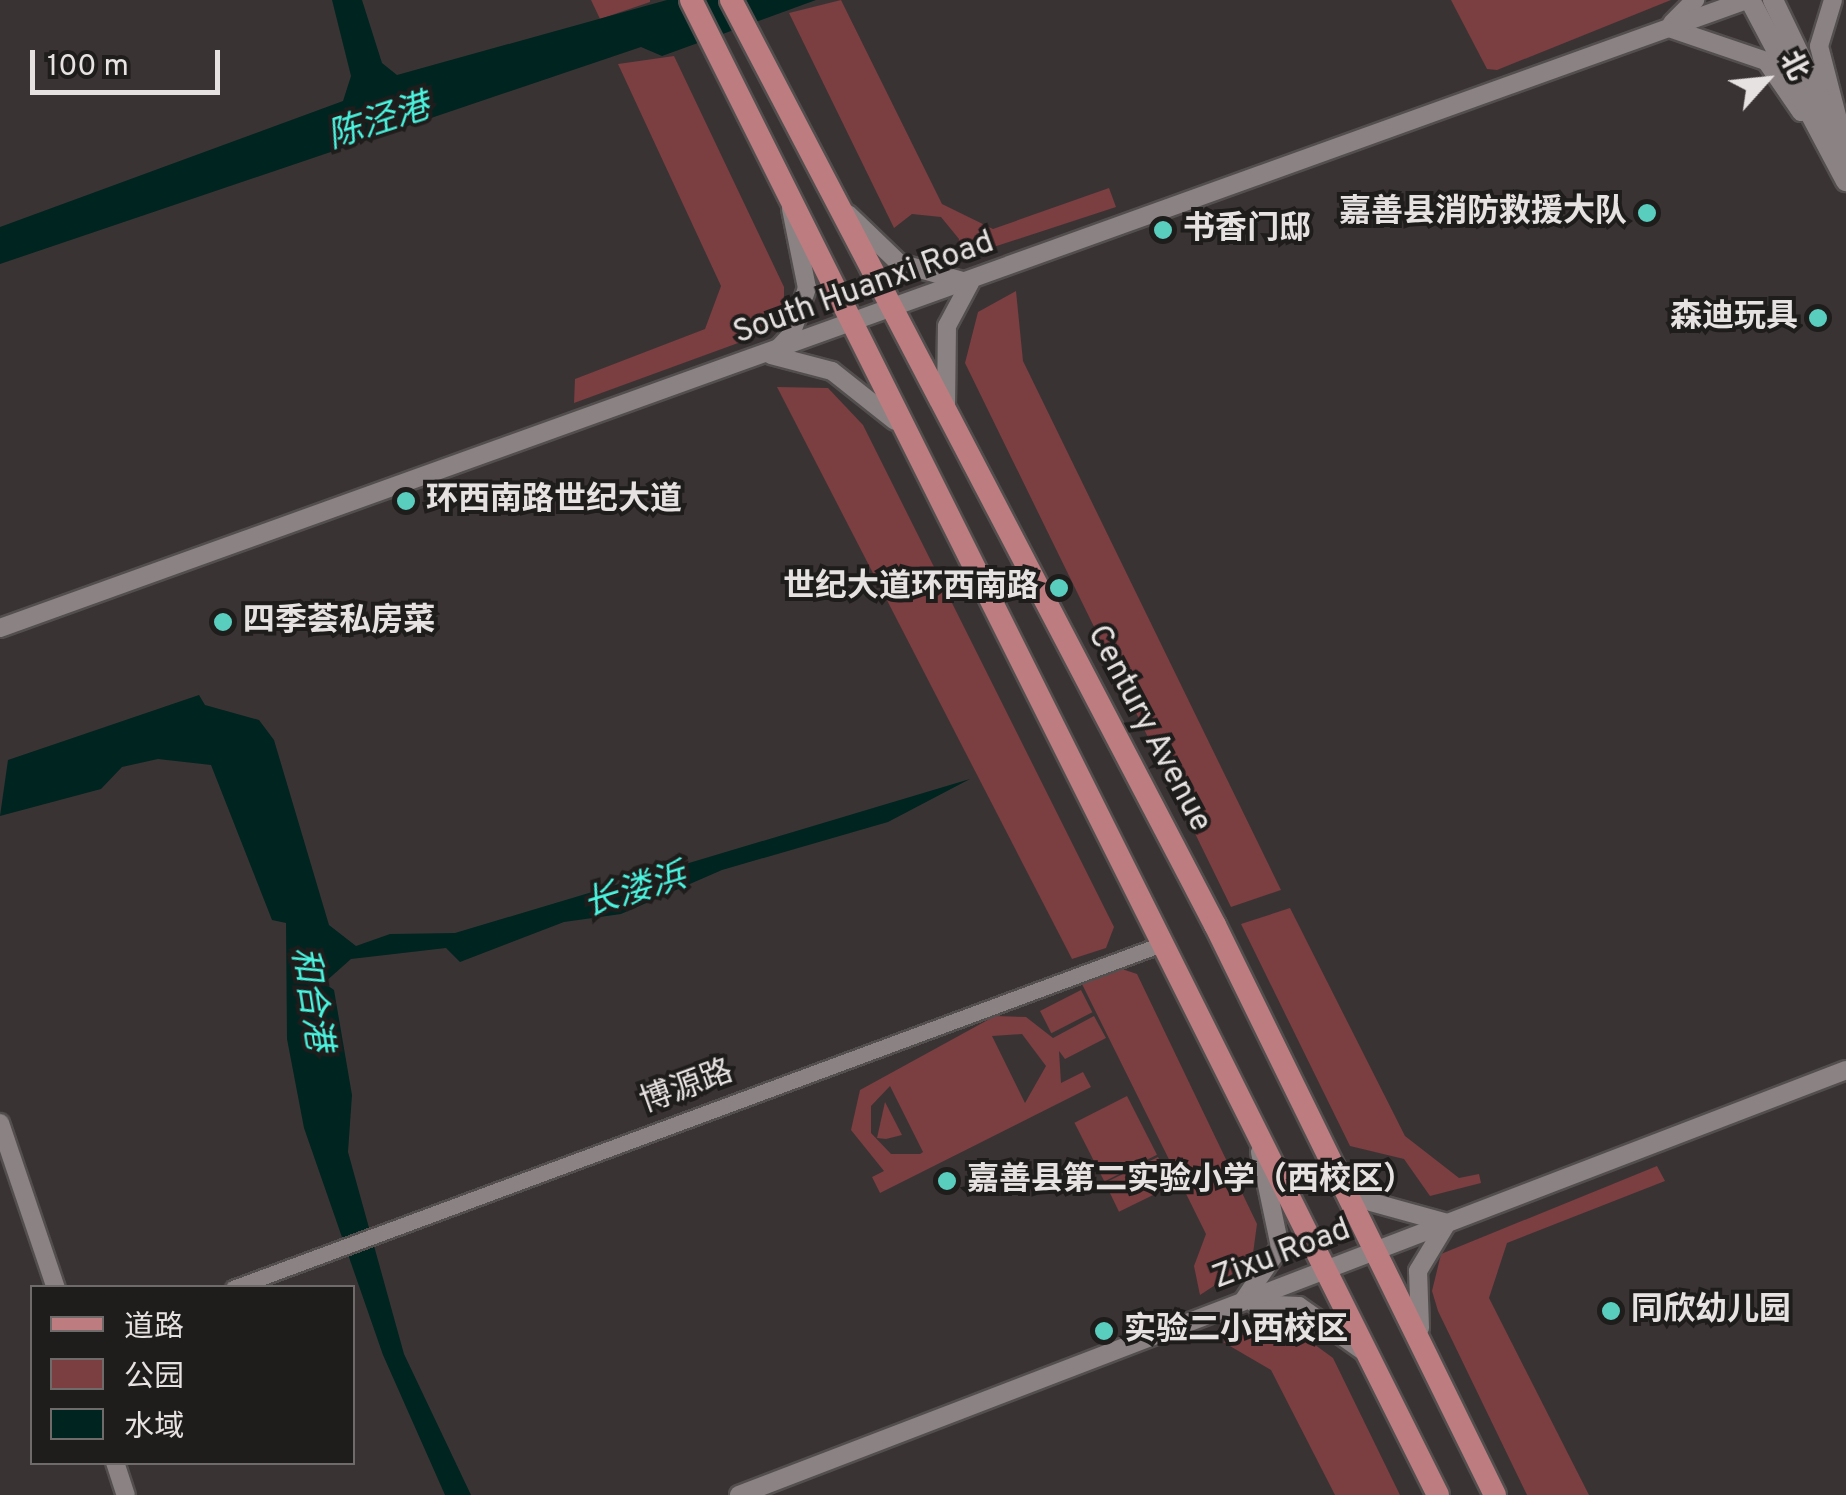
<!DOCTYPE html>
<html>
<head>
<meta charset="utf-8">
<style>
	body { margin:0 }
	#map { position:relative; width:1846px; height:1495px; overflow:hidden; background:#3a3333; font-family:Overpass,"Noto Sans SC",sans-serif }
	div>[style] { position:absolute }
	.green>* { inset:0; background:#7b3e41; transform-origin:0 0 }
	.water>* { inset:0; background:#002420 }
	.roads { filter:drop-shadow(2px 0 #544f4f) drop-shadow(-2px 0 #544f4f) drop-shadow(0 2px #544f4f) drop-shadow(0 -2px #544f4f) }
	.minor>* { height:15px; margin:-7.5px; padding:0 7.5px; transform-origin:7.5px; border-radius:7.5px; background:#8b8383 }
	.tertiary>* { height:18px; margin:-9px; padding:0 9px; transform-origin:9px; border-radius:9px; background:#8b8383 }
	.secondary>* { height:20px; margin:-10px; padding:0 10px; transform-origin:10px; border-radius:10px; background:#8b8383 }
	.primary>* { height:22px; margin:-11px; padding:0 11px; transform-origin:11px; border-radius:11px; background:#bd7c7f }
	.dots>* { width:28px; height:28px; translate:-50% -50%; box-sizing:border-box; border:5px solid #1f1c1c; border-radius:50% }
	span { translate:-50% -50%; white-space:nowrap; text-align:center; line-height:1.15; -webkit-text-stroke:8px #1f1c1c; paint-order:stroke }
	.poi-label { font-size:32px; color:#e7e2e2; font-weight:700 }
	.right { translate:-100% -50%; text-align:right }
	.left { translate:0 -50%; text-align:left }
	.street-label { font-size:32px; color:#e7e2e2 }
	.water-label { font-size:35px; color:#4af4df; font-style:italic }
	.legend { position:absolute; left:30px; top:1285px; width:325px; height:180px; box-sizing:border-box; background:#1f1c1c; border:2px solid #6f6b6b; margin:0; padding:12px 18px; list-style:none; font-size:30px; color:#e7e2e2 }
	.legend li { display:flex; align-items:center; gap:20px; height:50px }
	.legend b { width:50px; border:2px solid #6f6b6b }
	.north { position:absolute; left:1716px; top:30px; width:100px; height:100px; -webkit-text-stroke:8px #1f1c1c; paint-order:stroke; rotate:63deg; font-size:28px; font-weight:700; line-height:40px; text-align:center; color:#e7e2e2 }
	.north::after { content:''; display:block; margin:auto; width:35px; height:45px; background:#e7e2e2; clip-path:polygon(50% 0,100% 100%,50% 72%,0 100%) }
	.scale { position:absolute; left:30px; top:50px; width:190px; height:45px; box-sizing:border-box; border:5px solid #e7e2e2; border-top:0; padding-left:12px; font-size:30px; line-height:35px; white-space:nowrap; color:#e7e2e2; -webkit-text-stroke:8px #1f1c1c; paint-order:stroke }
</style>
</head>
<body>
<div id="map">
	<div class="green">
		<i style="clip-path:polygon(591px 0,650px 0,650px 2px,600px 19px)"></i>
		<i style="clip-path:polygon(841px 0,942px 204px,993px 229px,1109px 188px,1116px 207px,972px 254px,957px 251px,959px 239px,941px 217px,912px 214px,894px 228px,789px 13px)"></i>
		<i style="clip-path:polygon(1451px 0,1671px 0,1497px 70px,1487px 69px)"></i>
		<i style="clip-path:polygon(674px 56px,784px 287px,784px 311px,760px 335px,574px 403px,575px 379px,705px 329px,721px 286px,618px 64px)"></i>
		<i style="clip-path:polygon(1016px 291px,1023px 361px,1281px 890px,1231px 907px,965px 363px,978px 312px)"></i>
		<i style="clip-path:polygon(777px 387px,828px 388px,863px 425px,1114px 927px,1106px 948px,1072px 959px)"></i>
		<i style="clip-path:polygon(1290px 908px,1405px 1136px,1459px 1178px,1479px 1174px,1481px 1183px,1430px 1196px,1404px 1159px,1350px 1146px,1241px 924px)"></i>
		<i style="clip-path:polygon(1122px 969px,1137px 974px,1257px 1224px,1252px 1261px,1200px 1295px,1194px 1266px,1206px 1234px,1081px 982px)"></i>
		<i style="left:1081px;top:990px;width:25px;height:46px;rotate:63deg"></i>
		<i style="clip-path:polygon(evenodd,995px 1016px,1026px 1017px,1053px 1038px,1094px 1016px,1106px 1038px,1065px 1059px,1059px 1051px,1061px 1083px,1083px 1072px,1091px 1087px,880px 1193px,872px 1177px,884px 1171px,851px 1130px,860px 1090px,995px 1016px,1022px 1034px,1046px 1066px,1025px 1103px,992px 1036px,1022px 1034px,995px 1016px,890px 1086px,923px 1152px,920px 1154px,891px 1154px,871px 1133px,871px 1106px,890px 1086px)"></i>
		<i style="left:1127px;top:1096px;width:66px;height:59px;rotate:63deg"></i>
		<i style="clip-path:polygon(885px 1102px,902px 1135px,886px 1139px,877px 1138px)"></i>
		<i style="left:1158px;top:1157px;width:32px;height:59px;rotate:64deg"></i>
		<i style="clip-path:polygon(1657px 1166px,1665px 1181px,1507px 1243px,1489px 1298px,1589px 1495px,1527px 1495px,1438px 1311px,1432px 1291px,1441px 1254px)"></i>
		<i style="clip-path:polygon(1266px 1327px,1292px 1328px,1333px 1358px,1400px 1495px,1335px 1495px,1271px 1370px,1223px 1342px)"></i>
	</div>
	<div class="water">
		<i style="clip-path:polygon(332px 0,362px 0,382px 63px,397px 75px,667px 0,816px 0,662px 56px,641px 47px,0 264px,0 227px,343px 101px,351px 76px)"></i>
		<i style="clip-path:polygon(199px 695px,205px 705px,259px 720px,274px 740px,329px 925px,356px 946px,390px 934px,455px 933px,970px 779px,888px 822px,722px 870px,621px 914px,564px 922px,460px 962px,446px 948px,351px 959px,324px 983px,334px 990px,352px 1095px,348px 1152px,404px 1354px,471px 1495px,445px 1495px,383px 1355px,304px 1128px,287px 1039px,286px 923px,272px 920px,211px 765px,158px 759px,122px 767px,101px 789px,0 816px,8px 760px)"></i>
	</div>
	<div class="roads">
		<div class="minor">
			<i style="left:233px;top:1288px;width:991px;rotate:-20.32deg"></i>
		</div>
		<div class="tertiary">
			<i style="left:1833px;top:0;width:48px;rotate:106.9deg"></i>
			<i style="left:1819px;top:46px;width:96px;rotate:75.5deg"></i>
			<i style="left:1672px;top:23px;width:33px;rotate:-45deg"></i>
			<i style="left:1669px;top:28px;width:102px;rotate:18.8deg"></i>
			<i style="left:1766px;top:61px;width:62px;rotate:55.5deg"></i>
			<i style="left:848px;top:214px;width:71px;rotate:43.9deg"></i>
			<i style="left:899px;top:263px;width:73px;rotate:15.9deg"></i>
			<i style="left:775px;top:352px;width:23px;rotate:-47deg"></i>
			<i style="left:791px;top:335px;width:50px;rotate:-71.2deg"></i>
			<i style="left:807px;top:288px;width:81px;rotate:-101.4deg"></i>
			<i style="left:771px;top:355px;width:63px;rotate:14.7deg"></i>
			<i style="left:832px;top:371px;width:80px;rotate:38.4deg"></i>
			<i style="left:946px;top:406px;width:80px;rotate:-89.3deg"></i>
			<i style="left:947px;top:326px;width:49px;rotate:-61.9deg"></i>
			<i style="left:0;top:628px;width:1856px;rotate:-19.78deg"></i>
			<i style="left:0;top:1123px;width:174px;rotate:71.3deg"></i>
			<i style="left:1344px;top:1179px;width:35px;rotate:40deg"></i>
			<i style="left:1371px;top:1202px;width:79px;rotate:15.4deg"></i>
			<i style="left:1243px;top:1301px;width:65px;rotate:-55.6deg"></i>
			<i style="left:1280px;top:1247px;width:97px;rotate:-101.9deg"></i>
			<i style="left:1255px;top:1304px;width:44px;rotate:2.6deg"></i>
			<i style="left:1299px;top:1306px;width:78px;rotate:35.1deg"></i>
			<i style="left:1420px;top:1328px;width:57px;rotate:-92deg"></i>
			<i style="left:1418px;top:1271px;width:56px;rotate:-58.9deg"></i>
			<i style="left:115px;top:1462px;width:35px;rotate:72deg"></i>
			<i style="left:739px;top:1495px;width:1186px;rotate:-21deg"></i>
		</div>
		<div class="secondary">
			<i style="left:1750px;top:0;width:205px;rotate:62.1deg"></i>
			<i style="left:1773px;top:0;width:169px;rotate:64.3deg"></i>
		</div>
		<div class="primary">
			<i style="left:691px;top:0;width:1671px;rotate:63.45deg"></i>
			<i style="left:731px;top:0;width:1044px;rotate:62.38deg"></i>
			<i style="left:1215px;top:925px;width:635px;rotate:63.84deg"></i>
		</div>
	</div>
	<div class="dots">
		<i style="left:1647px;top:213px;background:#59cebe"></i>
		<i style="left:1163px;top:230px;background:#59cebe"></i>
		<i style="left:1818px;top:318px;background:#59cebe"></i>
		<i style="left:406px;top:501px;background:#59cebe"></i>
		<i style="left:1059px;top:588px;background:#59cebe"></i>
		<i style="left:223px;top:622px;background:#59cebe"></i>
		<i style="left:947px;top:1181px;background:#59cebe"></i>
		<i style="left:1611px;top:1311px;background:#59cebe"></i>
		<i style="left:1104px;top:1331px;background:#59cebe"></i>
	</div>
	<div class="poi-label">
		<span class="right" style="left:1627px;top:213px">嘉善县消防救援大队</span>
		<span class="left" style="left:1183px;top:230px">书香门邸</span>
		<span class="right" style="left:1798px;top:318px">森迪玩具</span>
		<span class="left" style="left:426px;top:501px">环西南路世纪大道</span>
		<span class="right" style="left:1039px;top:588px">世纪大道环西南路</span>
		<span class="left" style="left:243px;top:622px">四季荟私房菜</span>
		<span class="left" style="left:967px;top:1181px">嘉善县第二实验小学（西校区）</span>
		<span class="left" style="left:1631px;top:1311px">同欣幼儿园</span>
		<span class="left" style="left:1124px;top:1331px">实验二小西校区</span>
	</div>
	<div class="street-label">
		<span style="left:864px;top:289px;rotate:-20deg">South Huanxi Road</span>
		<span style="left:1148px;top:729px;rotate:62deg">Century Avenue</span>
		<span style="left:687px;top:1088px;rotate:-20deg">博源路</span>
		<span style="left:1282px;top:1255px;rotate:-21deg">Zixu Road</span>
	</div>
	<div class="water-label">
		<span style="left:379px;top:123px;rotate:-18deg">陈泾港</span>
		<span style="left:635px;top:892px;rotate:-17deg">长溇浜</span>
		<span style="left:310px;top:999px;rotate:81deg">和合港</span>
	</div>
	<ul class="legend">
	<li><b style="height:12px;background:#bd7c7f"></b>道路</li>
	<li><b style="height:28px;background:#7b3e41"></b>公园</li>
	<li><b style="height:28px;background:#002420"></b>水域</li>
	</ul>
	<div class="north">北</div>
	<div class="scale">100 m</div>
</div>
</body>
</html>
